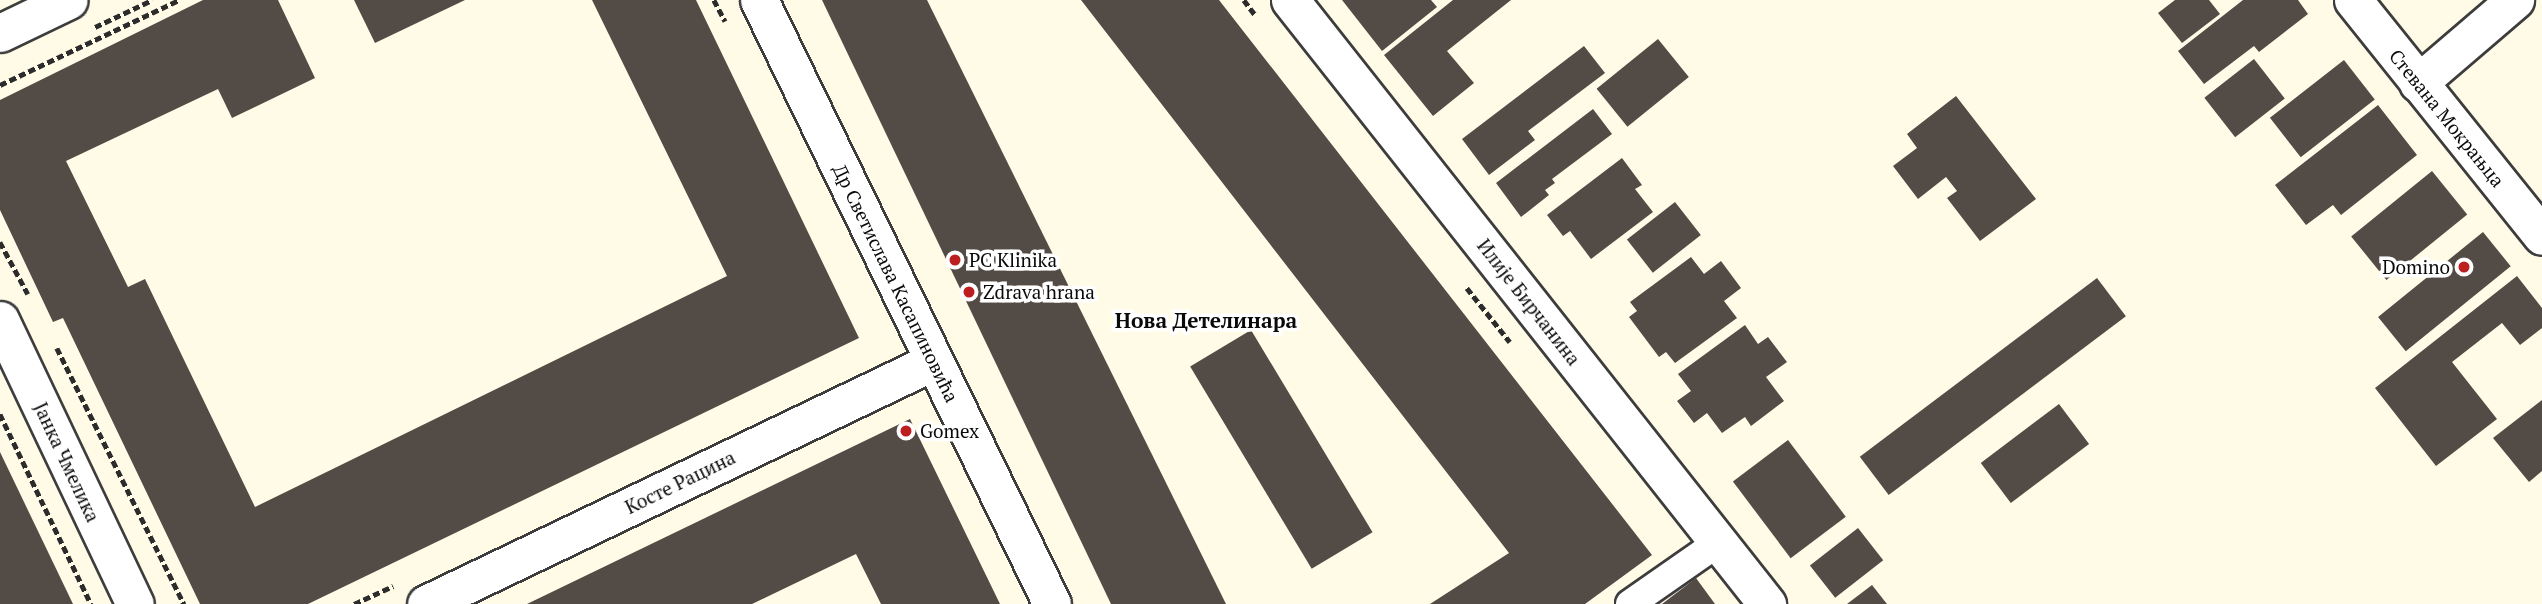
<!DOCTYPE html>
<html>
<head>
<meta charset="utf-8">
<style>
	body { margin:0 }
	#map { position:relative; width:2542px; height:604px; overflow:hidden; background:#fffbe6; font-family:"PT Serif",serif }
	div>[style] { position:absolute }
	.building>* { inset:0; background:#534b46; transform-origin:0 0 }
	.path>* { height:4.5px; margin-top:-2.25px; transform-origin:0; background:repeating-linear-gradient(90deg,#2c2c2c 0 7px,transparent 0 10.5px) }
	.roads { filter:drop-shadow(2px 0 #3d3d3d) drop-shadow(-2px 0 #3d3d3d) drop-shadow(0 2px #3d3d3d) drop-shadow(0 -2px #3d3d3d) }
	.pedestrian>* { height:28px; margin:-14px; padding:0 14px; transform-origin:14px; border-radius:14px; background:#fff }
	.minor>* { height:37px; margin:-18.5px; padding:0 18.5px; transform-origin:18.5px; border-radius:18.5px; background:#fff }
	.dots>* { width:19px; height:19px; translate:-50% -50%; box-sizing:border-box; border:4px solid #fff; border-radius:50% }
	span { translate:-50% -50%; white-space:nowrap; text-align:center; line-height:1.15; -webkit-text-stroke:7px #fff; paint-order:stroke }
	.street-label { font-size:19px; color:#0a0a0a }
	.poi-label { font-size:19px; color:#0a0a0a }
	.left { translate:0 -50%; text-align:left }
	.right { translate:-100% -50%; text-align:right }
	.neighbourhood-label { font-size:21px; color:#0a0a0a; font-weight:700 }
</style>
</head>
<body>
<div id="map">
	<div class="building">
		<i style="clip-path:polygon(203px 0,278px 0,315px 78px,232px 118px,218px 89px,66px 161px,128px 287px,145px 279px,255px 507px,727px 276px,592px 0,696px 0,859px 338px,308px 604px,200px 604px,63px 318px,53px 322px,0 210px,0 100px)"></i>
		<i style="clip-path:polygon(354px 0,465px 0,375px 43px)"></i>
		<i style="clip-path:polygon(822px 0,927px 0,1226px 604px,1111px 604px)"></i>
		<i style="clip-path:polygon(1081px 0,1219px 0,1652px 555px,1585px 604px,1430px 604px,1509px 553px)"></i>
		<i style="clip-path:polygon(1342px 0,1431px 0,1437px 7px,1382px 51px)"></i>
		<i style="clip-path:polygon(1453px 0,1511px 0,1447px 51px,1474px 83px,1433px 116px,1384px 55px)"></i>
		<i style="clip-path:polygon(2175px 0,2209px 0,2220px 14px,2182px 43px,2158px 13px)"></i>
		<i style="clip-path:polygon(2243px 0,2298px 0,2308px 14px,2259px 52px,2254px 46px,2204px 84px,2178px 51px)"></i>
		<i style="left:1658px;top:39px;width:49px;height:79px;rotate:51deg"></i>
		<i style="clip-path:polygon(1584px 46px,1605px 73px,1528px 131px,1535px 140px,1489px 175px,1462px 139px)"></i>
		<i style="left:2254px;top:59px;width:50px;height:63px;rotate:52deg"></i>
		<i style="left:2344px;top:60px;width:50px;height:94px;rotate:52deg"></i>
		<i style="clip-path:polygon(1956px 96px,2036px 199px,1980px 241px,1947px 198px,1957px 191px,1946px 177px,1918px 199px,1893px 166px,1917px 148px,1907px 134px)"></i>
		<i style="clip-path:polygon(2378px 105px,2417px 155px,2341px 215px,2333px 205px,2306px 225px,2275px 185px)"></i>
		<i style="clip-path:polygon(1593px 109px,1612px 134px,1552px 179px,1555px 183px,1545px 190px,1549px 195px,1521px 217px,1496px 183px)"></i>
		<i style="clip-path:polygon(1622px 158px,1642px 185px,1635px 189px,1653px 212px,1591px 259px,1570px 231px,1563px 236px,1547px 215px)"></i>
		<i style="left:2432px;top:171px;width:56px;height:104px;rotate:51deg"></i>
		<i style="left:1675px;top:202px;width:42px;height:61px;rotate:52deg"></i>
		<i style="left:2483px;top:232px;width:44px;height:135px;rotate:51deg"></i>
		<i style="clip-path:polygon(1691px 257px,1704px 274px,1721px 261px,1741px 288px,1724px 301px,1737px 318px,1675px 363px,1666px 352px,1659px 357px,1629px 317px,1637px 311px,1630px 302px)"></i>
		<i style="clip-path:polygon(2517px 276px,2542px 308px,2542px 328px,2520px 345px,2502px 323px,2452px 362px,2497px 419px,2436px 466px,2375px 388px)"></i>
		<i style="left:2097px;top:278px;width:48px;height:297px;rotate:53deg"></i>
		<i style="clip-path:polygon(1745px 325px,1758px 344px,1768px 337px,1787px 362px,1766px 377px,1784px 401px,1751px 426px,1745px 417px,1722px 433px,1707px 413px,1694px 423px,1677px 401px,1691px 391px,1678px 374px)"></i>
		<i style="left:1251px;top:330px;width:236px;height:71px;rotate:59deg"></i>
		<i style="clip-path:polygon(2542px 400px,2542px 471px,2529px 482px,2493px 438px)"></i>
		<i style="left:2059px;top:404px;width:50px;height:98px;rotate:53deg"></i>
		<i style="clip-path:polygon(910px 419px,1000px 604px,881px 604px,856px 554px,752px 604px,527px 604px)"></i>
		<i style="left:1788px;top:440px;width:96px;height:69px;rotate:53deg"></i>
		<i style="clip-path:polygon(0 452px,73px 604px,0 604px)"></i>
		<i style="left:1858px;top:528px;width:41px;height:61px;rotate:52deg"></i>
		<i style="clip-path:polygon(1696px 578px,1715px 604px,1662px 604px)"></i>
		<i style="clip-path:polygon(1872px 585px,1887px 604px,1847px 604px)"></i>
	</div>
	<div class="path">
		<i style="left:714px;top:0;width:24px;rotate:62deg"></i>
		<i style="left:1244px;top:0;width:20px;rotate:53deg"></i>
		<i style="left:95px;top:27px;width:63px;rotate:-25.3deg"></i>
		<i style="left:0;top:85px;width:198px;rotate:-25.4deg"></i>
		<i style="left:0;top:242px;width:59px;rotate:61.7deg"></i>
		<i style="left:1467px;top:288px;width:69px;rotate:51.5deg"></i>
		<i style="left:57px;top:348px;width:286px;rotate:63.6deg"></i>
		<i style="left:0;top:414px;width:211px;rotate:64.4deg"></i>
		<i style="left:354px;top:604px;width:43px;rotate:-24.8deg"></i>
	</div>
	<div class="roads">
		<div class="pedestrian">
			<i style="left:1630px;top:604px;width:108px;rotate:-34.9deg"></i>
		</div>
		<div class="minor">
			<i style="left:759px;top:0;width:671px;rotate:64.12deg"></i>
			<i style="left:1290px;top:0;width:770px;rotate:51.7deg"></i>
			<i style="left:2353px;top:0;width:302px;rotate:51.3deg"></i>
			<i style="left:0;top:33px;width:76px;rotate:-25.6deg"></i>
			<i style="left:2418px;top:83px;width:128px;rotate:-40.6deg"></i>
			<i style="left:0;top:320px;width:314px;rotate:64.6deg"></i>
			<i style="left:426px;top:604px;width:563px;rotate:-25.56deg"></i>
		</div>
	</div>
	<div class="dots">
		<i style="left:955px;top:260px;background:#bd1e20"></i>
		<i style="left:2464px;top:267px;background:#bd1e20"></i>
		<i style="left:969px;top:292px;background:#bd1e20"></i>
		<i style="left:906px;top:431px;background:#bd1e20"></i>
	</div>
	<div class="street-label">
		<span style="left:2447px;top:118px;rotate:51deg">Стевана Мокрањца</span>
		<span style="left:896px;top:283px;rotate:64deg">Др Светислава Касапиновића</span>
		<span style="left:1529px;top:302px;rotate:52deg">Илије Бирчанина</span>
		<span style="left:67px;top:462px;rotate:65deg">Јанка Чмелика</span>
		<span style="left:680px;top:482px;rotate:-26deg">Косте Рацина</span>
	</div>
	<div class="poi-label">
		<span class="left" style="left:969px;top:260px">PC Klinika</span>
		<span class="right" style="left:2450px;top:267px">Domino</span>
		<span class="left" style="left:983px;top:292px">Zdrava hrana</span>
		<span class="left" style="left:920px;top:431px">Gomex</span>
	</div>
	<div class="neighbourhood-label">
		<span style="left:1206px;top:320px">Нова Детелинара</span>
	</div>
</div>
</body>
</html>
